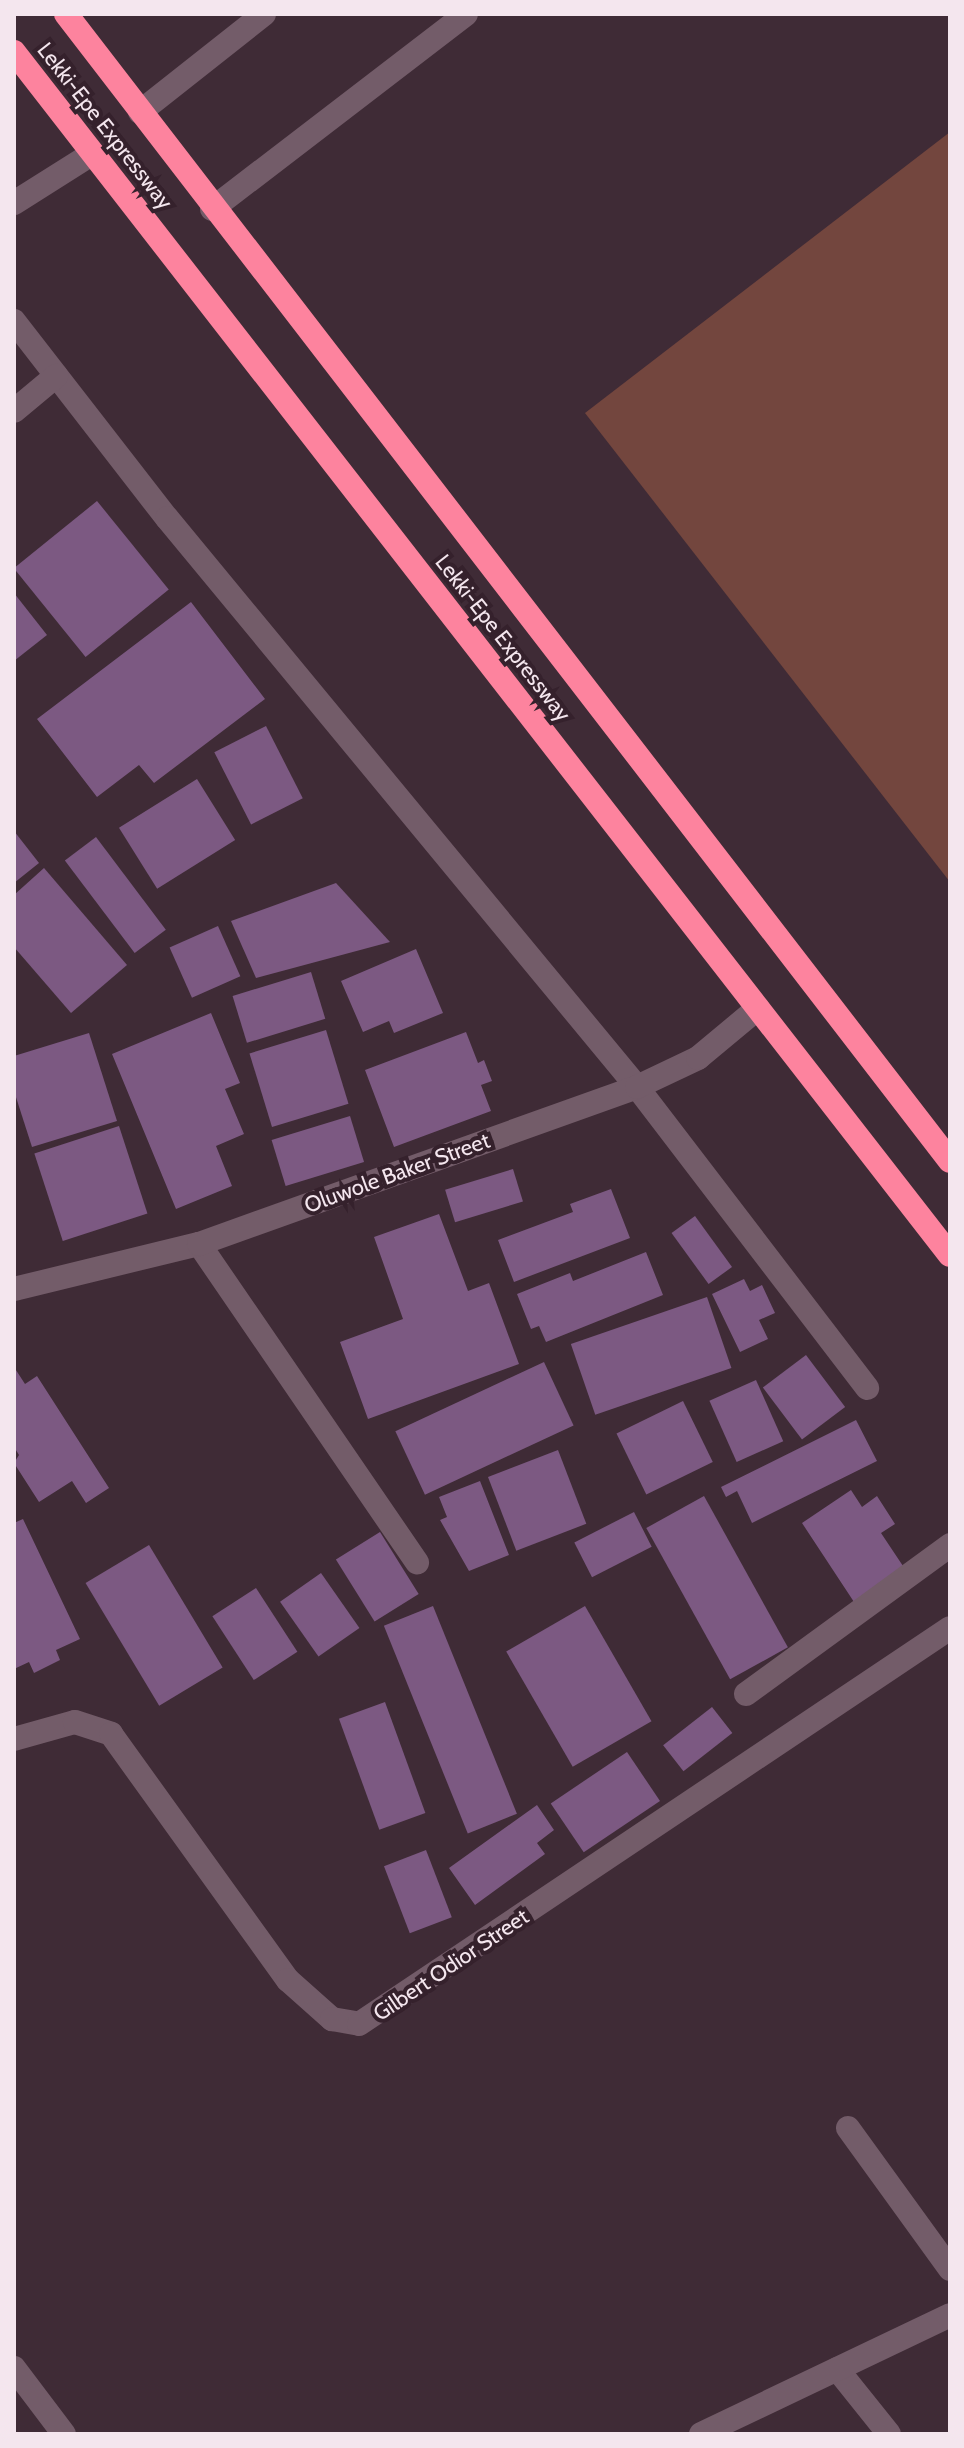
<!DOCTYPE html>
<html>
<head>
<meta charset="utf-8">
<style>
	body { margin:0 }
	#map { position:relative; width:964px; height:2448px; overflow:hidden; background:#3f2b36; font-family:Cabin,sans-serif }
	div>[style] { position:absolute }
	.green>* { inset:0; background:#73463e }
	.building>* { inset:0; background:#7c5982; transform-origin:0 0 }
	.minor>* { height:24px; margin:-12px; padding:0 12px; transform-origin:12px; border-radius:12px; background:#735c69 }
	.highway>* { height:24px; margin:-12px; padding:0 12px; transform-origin:12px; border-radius:12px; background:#fd839e }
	span { translate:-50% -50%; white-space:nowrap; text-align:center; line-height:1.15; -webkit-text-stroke:8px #35212c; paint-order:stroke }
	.street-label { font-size:22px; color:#f4e6ee }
	.frame { position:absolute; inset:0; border:16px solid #f4e6ee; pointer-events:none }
</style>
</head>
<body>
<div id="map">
	<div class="green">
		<i style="clip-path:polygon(950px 132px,950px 882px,585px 413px)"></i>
	</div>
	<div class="building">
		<i style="left:97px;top:501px;width:114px;height:107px;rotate:51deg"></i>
		<i style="clip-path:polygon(14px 593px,47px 635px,14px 661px)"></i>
		<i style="clip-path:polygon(191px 602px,265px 699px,154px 783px,139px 765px,97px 797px,37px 719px)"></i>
		<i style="left:266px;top:726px;width:81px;height:58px;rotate:63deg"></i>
		<i style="left:197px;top:779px;width:72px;height:92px;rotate:58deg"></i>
		<i style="clip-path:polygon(14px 831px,39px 863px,14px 883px)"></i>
		<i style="left:96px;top:837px;width:116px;height:39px;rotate:53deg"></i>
		<i style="clip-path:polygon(44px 868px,127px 965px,71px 1013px,14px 947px,14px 895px)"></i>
		<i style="clip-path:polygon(336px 883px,390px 942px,256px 978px,231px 921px)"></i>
		<i style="left:218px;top:926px;width:55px;height:53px;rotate:66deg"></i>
		<i style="clip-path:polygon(416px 949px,443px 1013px,394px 1033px,389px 1021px,363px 1032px,341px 981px)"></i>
		<i style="left:311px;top:972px;width:49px;height:82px;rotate:73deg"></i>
		<i style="clip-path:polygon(211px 1013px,240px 1083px,225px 1089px,244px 1134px,216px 1146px,232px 1186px,176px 1209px,112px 1054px)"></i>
		<i style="left:326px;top:1030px;width:77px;height:80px;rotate:73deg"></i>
		<i style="clip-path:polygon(466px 1032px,478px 1063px,484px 1060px,492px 1081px,481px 1085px,491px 1111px,394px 1147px,365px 1070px)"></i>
		<i style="clip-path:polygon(89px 1033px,117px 1121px,32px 1147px,14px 1091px,14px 1056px)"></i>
		<i style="left:350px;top:1116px;width:48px;height:82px;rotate:73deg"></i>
		<i style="left:119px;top:1126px;width:92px;height:89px;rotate:72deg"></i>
		<i style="left:513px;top:1169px;width:34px;height:71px;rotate:73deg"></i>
		<i style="clip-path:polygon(611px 1189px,630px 1238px,514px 1282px,498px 1240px,573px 1212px,570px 1204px)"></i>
		<i style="clip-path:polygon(439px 1214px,468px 1291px,489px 1283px,519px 1364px,368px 1419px,340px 1342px,403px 1319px,374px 1237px)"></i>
		<i style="left:695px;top:1216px;width:63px;height:29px;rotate:54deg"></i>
		<i style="clip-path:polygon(646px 1252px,663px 1295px,546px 1342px,539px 1326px,531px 1329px,517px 1294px,570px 1273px,573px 1281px)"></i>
		<i style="clip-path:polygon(744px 1279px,750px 1291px,762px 1285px,775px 1313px,759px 1320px,768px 1339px,740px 1352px,712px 1294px)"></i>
		<i style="left:707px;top:1297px;width:75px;height:144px;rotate:71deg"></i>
		<i style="left:806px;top:1355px;width:65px;height:54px;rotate:53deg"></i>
		<i style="left:544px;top:1362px;width:70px;height:164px;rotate:65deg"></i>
		<i style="clip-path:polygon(14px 1367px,25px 1384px,37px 1376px,109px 1488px,86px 1503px,72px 1481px,39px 1502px,14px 1463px,19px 1455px,14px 1447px)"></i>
		<i style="left:756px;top:1380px;width:67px;height:51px;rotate:66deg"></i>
		<i style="left:683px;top:1401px;width:68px;height:74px;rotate:64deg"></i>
		<i style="clip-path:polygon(856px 1420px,877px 1461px,752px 1523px,737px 1491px,726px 1497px,721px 1487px)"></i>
		<i style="left:558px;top:1450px;width:79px;height:75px;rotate:69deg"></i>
		<i style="clip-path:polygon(480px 1481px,509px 1555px,469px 1571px,440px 1520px,447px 1517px,439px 1497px)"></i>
		<i style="clip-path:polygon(851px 1490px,862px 1507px,877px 1496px,895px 1524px,881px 1533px,905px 1569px,854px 1602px,802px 1523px)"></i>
		<i style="left:704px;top:1496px;width:173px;height:66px;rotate:61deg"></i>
		<i style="left:634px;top:1512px;width:39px;height:67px;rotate:63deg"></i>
		<i style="clip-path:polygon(23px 1519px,80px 1639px,56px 1650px,60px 1660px,34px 1673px,29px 1662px,14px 1669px,14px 1523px)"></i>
		<i style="left:380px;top:1532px;width:73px;height:52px;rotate:58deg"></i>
		<i style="left:149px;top:1545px;width:143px;height:74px;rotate:59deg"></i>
		<i style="left:321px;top:1573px;width:67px;height:50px;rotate:55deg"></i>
		<i style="left:256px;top:1588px;width:76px;height:52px;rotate:57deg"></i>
		<i style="left:433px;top:1606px;width:224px;height:53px;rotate:68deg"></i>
		<i style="left:585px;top:1606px;width:133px;height:91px;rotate:60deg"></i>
		<i style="left:385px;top:1702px;width:118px;height:49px;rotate:70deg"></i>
		<i style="left:712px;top:1707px;width:33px;height:62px;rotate:52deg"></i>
		<i style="left:627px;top:1752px;width:59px;height:92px;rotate:56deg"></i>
		<i style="clip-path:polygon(537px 1805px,554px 1830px,537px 1843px,545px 1854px,475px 1905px,449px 1868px)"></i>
		<i style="left:426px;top:1850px;width:72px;height:45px;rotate:69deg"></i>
	</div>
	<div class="minor">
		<i style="left:140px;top:112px;width:158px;rotate:-38.3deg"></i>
		<i style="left:14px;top:203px;width:93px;rotate:-32.3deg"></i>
		<i style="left:212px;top:209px;width:320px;rotate:-37.5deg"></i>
		<i style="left:14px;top:321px;width:249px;rotate:52.2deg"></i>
		<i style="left:167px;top:518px;width:738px;rotate:50.44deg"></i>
		<i style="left:637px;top:1087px;width:379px;rotate:52.6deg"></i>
		<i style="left:14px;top:411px;width:55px;rotate:-39.8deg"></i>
		<i style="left:199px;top:1244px;width:386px;rotate:55.6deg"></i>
		<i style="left:14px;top:1289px;width:190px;rotate:-13.7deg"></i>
		<i style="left:199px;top:1244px;width:465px;rotate:-19.7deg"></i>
		<i style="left:637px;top:1087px;width:68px;rotate:-25.4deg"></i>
		<i style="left:698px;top:1058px;width:78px;rotate:-39.8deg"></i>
		<i style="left:746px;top:1694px;width:253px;rotate:-36.1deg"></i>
		<i style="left:14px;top:1739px;width:63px;rotate:-15.6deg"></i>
		<i style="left:75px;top:1722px;width:38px;rotate:18deg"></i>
		<i style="left:111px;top:1734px;width:303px;rotate:54.3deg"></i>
		<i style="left:288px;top:1980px;width:59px;rotate:41.6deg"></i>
		<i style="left:332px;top:2019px;width:27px;rotate:10deg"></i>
		<i style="left:359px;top:2024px;width:711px;rotate:-33.82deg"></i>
		<i style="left:848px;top:2128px;width:174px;rotate:54.1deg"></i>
		<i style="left:14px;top:2368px;width:83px;rotate:52.9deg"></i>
		<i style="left:837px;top:2369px;width:83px;rotate:51.3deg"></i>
		<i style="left:701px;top:2434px;width:276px;rotate:-25.5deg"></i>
	</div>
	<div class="highway">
		<i style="left:66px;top:14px;width:1448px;rotate:52.38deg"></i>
		<i style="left:14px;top:52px;width:1524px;rotate:52.12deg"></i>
	</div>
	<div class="street-label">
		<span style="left:105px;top:126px;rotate:52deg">Lekki-Epe Expressway</span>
		<span style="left:503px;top:638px;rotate:52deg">Lekki-Epe Expressway</span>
		<span style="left:397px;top:1173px;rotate:-20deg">Oluwole Baker Street</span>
		<span style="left:451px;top:1965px;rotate:-34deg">Gilbert Odior Street</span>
	</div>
	<div class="frame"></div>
</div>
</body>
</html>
